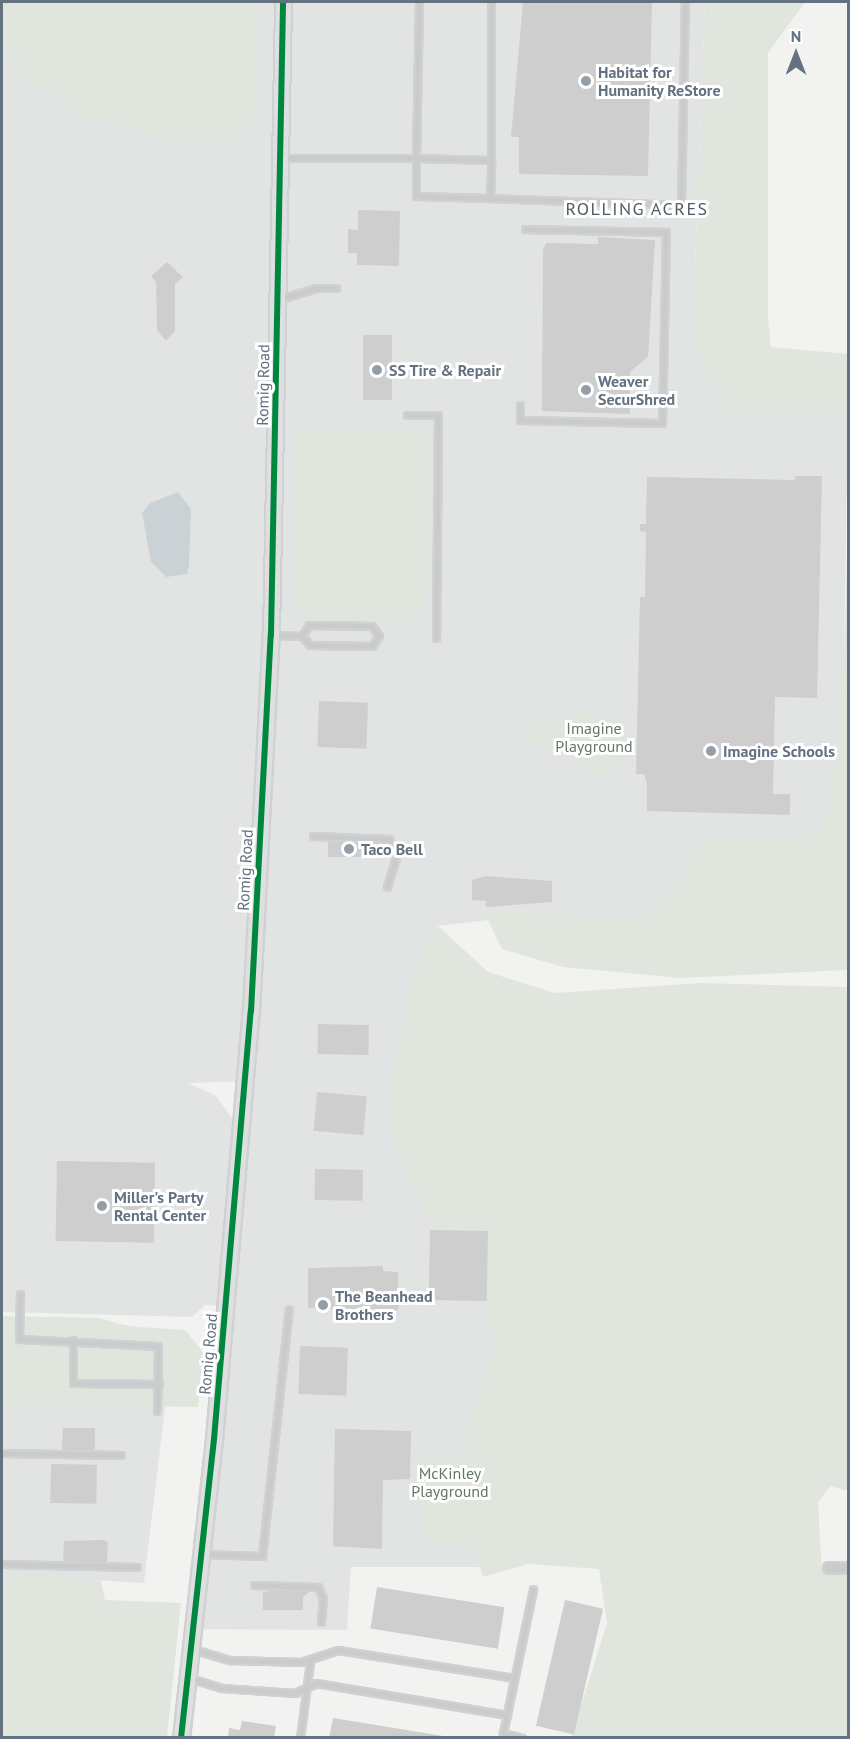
<!DOCTYPE html>
<html>
<head>
<meta charset="utf-8">
<style>
	body { margin:0 }
	#map { position:relative; width:850px; height:1739px; overflow:hidden; background:#f2f3f0; font-family:"PT Sans",sans-serif }
	div>[style] { position:absolute }
	.built>* { inset:0; background:#e2e4e3 }
	.green>* { inset:0; background:#e0e5de }
	.water>* { inset:0; background:#cbd2d5 }
	.building>* { inset:0; background:#cdcecd; transform-origin:0 0 }
	.roads { filter:drop-shadow(2px 0 #d0d1d1) drop-shadow(-2px 0 #d0d1d1) drop-shadow(0 2px #d0d1d1) drop-shadow(0 -2px #d0d1d1) }
	.lane>* { height:5px; margin:-2.5px; padding:0 2.5px; transform-origin:2.5px; border-radius:2.5px; background:#cacbcc }
	.street>* { height:10px; margin:-5px; padding:0 5px; transform-origin:5px; border-radius:5px; background:#cacbcc }
	.secondary>* { height:15px; margin:-7.5px; padding:0 7.5px; transform-origin:7.5px; border-radius:7.5px; background:#dedfe0 }
	.cycleway>* { height:6px; margin:-3px; padding:0 3px; transform-origin:3px; border-radius:3px; background:#00873e }
	.dots>* { width:16px; height:16px; translate:-50% -50%; box-sizing:border-box; border:3px solid #fff; border-radius:50% }
	span { translate:-50% -50%; white-space:nowrap; text-align:center; line-height:1.15; -webkit-text-stroke:6px #fff; paint-order:stroke }
	.poi-label { font-size:16px; color:#637180; font-weight:700 }
	.left { translate:0 -50%; text-align:left }
	.street-label { font-size:16px; color:#637180 }
	.park-label { font-size:16px; color:#647861 }
	.neighbourhood-label { font-size:18px; color:#515b66; letter-spacing:1.5px }
	.frame { position:absolute; inset:0; border:3px solid #637180; pointer-events:none }
	.north { position:absolute; left:766px; top:24px; width:60px; height:60px; -webkit-text-stroke:4px #fff; paint-order:stroke; rotate:0deg; font-size:16px; font-weight:700; line-height:24px; text-align:center; color:#637180 }
	.north::after { content:''; display:block; margin:auto; width:21px; height:27px; background:#637180; clip-path:polygon(50% 0,100% 100%,50% 72%,0 100%) }
</style>
</head>
<body>
<div id="map">
	<div class="built">
		<i style="clip-path:polygon(evenodd,2px 2px,705px 2px,693px 323px,699px 360px,733px 412px,848px 415px,844px 658px,826px 822px,811px 836px,786px 842px,700px 842px,674px 889px,636px 922px,498px 908px,488px 920px,438px 926px,413px 975px,502px 1229px,496px 1341px,459px 1444px,476px 1460px,481px 1567px,351px 1567px,347px 1630px,193px 1629px,226px 1306px,205px 1305px,192px 1317px,2px 1312px,2px 2px,247px 1081px,241px 1130px,215px 1095px,188px 1083px,247px 1081px)"></i>
		<i style="clip-path:polygon(107px 1322px,174px 1333px,144px 1583px,2px 1575px,2px 1324px)"></i>
	</div>
	<div class="green">
		<i style="clip-path:polygon(2px 2px,257px 2px,255px 125px,236px 141px,162px 140px,80px 115px,33px 83px,2px 46px)"></i>
		<i style="clip-path:polygon(705px 2px,805px 2px,768px 53px,768px 318px,771px 347px,848px 354px,848px 415px,732px 412px,699px 360px,693px 323px)"></i>
		<i style="clip-path:polygon(298px 428px,431px 430px,428px 595px,409px 621px,306px 619px,293px 610px)"></i>
		<i style="clip-path:polygon(848px 523px,848px 970px,681px 978px,563px 967px,502px 949px,488px 920px,498px 908px,636px 922px,674px 889px,700px 842px,786px 842px,811px 836px,826px 822px,844px 658px)"></i>
		<i style="clip-path:polygon(585px 712px,602px 715px,615px 728px,615px 777px,587px 777px,584px 759px,572px 746px,524px 744px,524px 721px,561px 721px)"></i>
		<i style="clip-path:polygon(438px 926px,488px 972px,555px 993px,701px 983px,848px 987px,848px 1491px,831px 1486px,818px 1502px,822px 1572px,848px 1573px,848px 1737px,571px 1737px,607px 1623px,599px 1569px,528px 1564px,483px 1577px,474px 1546px,424px 1544px,426px 1458px,475px 1460px,459px 1444px,496px 1341px,488px 1321px,488px 1231px,437px 1230px,393px 1142px,390px 1087px,412px 975px)"></i>
		<i style="clip-path:polygon(2px 1316px,100px 1318px,125px 1326px,185px 1330px,203px 1352px,198px 1407px,2px 1404px)"></i>
		<i style="clip-path:polygon(2px 1573px,101px 1581px,105px 1600px,181px 1603px,167px 1737px,2px 1737px)"></i>
	</div>
	<div class="water">
		<i style="clip-path:polygon(178px 492px,191px 509px,189px 566px,187px 574px,166px 577px,151px 562px,142px 513px,150px 503px)"></i>
	</div>
	<div class="building">
		<i style="clip-path:polygon(523px 2px,652px 2px,648px 176px,519px 174px,519px 137px,511px 137px)"></i>
		<i style="clip-path:polygon(358px 210px,400px 211px,399px 266px,357px 265px,357px 253px,348px 253px,348px 229px,358px 230px)"></i>
		<i style="clip-path:polygon(598px 237px,655px 240px,648px 357px,630px 372px,630px 414px,542px 411px,543px 250px,546px 243px,598px 244px)"></i>
		<i style="clip-path:polygon(167px 262px,183px 277px,175px 284px,175px 331px,166px 341px,157px 330px,156px 282px,151px 276px)"></i>
		<i style="left:363px;top:335px;width:29px;height:65px"></i>
		<i style="clip-path:polygon(795px 476px,822px 476px,817px 698px,775px 697px,773px 794px,790px 794px,790px 815px,647px 811px,647px 784px,644px 774px,636px 774px,640px 597px,645px 597px,646px 532px,640px 531px,640px 524px,646px 524px,647px 477px,795px 480px)"></i>
		<i style="left:319px;top:701px;width:49px;height:46px;rotate:2deg"></i>
		<i style="left:328px;top:840px;width:45px;height:17px"></i>
		<i style="clip-path:polygon(486px 876px,552px 881px,552px 902px,486px 907px,486px 901px,472px 900px,472px 880px)"></i>
		<i style="left:318px;top:1024px;width:51px;height:30px;rotate:1deg"></i>
		<i style="left:317px;top:1092px;width:50px;height:39px;rotate:5deg"></i>
		<i style="left:57px;top:1161px;width:98px;height:80px;rotate:1deg"></i>
		<i style="left:315px;top:1169px;width:48px;height:31px;rotate:1deg"></i>
		<i style="left:430px;top:1230px;width:58px;height:70px;rotate:1deg"></i>
		<i style="clip-path:polygon(383px 1266px,383px 1271px,398px 1272px,398px 1290px,404px 1291px,397px 1312px,308px 1308px,308px 1268px)"></i>
		<i style="left:300px;top:1346px;width:48px;height:48px;rotate:2deg"></i>
		<i style="clip-path:polygon(63px 1428px,95px 1428px,95px 1450px,73px 1454px,62px 1449px)"></i>
		<i style="clip-path:polygon(335px 1429px,411px 1431px,410px 1479px,383px 1480px,382px 1549px,333px 1546px)"></i>
		<i style="left:51px;top:1464px;width:46px;height:39px;rotate:1deg"></i>
		<i style="clip-path:polygon(103px 1540px,108px 1542px,107px 1563px,63px 1562px,64px 1541px)"></i>
		<i style="left:377px;top:1587px;width:129px;height:42px;rotate:9deg"></i>
		<i style="clip-path:polygon(291px 1588px,309px 1592px,303px 1597px,303px 1610px,263px 1610px,263px 1592px)"></i>
		<i style="left:565px;top:1600px;width:39px;height:129px;rotate:13deg"></i>
		<i style="clip-path:polygon(333px 1718px,443px 1736px,442px 1738px,329px 1738px)"></i>
		<i style="clip-path:polygon(242px 1721px,276px 1726px,274px 1738px,228px 1738px,229px 1728px,240px 1730px)"></i>
	</div>
	<div class="roads">
		<div class="lane">
			<i style="left:419px;top:2px;width:156px;rotate:91.1deg"></i>
			<i style="left:416px;top:158px;width:75px;rotate:1.5deg"></i>
			<i style="left:491px;top:160px;width:158px;rotate:-90deg"></i>
			<i style="left:282px;top:158px;width:134px"></i>
			<i style="left:416px;top:158px;width:38px;rotate:90deg"></i>
			<i style="left:416px;top:196px;width:74px;rotate:1.5deg"></i>
			<i style="left:490px;top:198px;width:38px;rotate:-88deg"></i>
			<i style="left:490px;top:198px;width:191px;rotate:2.1deg"></i>
			<i style="left:681px;top:205px;width:203px;rotate:-88.9deg"></i>
			<i style="left:280px;top:299px;width:37px;rotate:-17deg"></i>
			<i style="left:315px;top:288px;width:21px"></i>
			<i style="left:520px;top:405px;width:15px;rotate:90deg"></i>
			<i style="left:520px;top:420px;width:142px;rotate:1.2deg"></i>
			<i style="left:662px;top:423px;width:191px;rotate:-88.8deg"></i>
			<i style="left:666px;top:232px;width:141px;rotate:-178.8deg"></i>
			<i style="left:407px;top:415px;width:31px"></i>
			<i style="left:438px;top:415px;width:223px;rotate:90.5deg"></i>
			<i style="left:273px;top:635px;width:29px;rotate:2deg"></i>
			<i style="left:302px;top:636px;width:12px;rotate:48deg"></i>
			<i style="left:310px;top:645px;width:62px;rotate:0.9deg"></i>
			<i style="left:372px;top:646px;width:12px;rotate:-55deg"></i>
			<i style="left:379px;top:636px;width:12px;rotate:-125deg"></i>
			<i style="left:372px;top:626px;width:63px;rotate:-179.1deg"></i>
			<i style="left:309px;top:625px;width:13px;rotate:122deg"></i>
			<i style="left:313px;top:836px;width:76px;rotate:2.3deg"></i>
			<i style="left:389px;top:839px;width:17px;rotate:62deg"></i>
			<i style="left:397px;top:854px;width:34px;rotate:107deg"></i>
			<i style="left:20px;top:1294px;width:45px;rotate:91.3deg"></i>
			<i style="left:19px;top:1339px;width:139px;rotate:2.9deg"></i>
			<i style="left:158px;top:1346px;width:65px;rotate:90.9deg"></i>
			<i style="left:73px;top:1340px;width:43px;rotate:90deg"></i>
			<i style="left:73px;top:1383px;width:86px;rotate:0.7deg"></i>
			<i style="left:3px;top:1453px;width:118px;rotate:1deg"></i>
			<i style="left:203px;top:1554px;width:59px;rotate:1.9deg"></i>
			<i style="left:262px;top:1556px;width:248px;rotate:-83.8deg"></i>
			<i style="left:2px;top:1564px;width:135px;rotate:1.3deg"></i>
			<i style="left:254px;top:1585px;width:64px;rotate:1.8deg"></i>
			<i style="left:318px;top:1587px;width:12px;rotate:66deg"></i>
			<i style="left:323px;top:1598px;width:24px;rotate:95deg"></i>
			<i style="left:193px;top:1649px;width:39px;rotate:17deg"></i>
			<i style="left:230px;top:1660px;width:71px;rotate:1.6deg"></i>
			<i style="left:301px;top:1662px;width:39px;rotate:-18deg"></i>
			<i style="left:338px;top:1650px;width:178px;rotate:9deg"></i>
			<i style="left:189px;top:1678px;width:34px;rotate:17deg"></i>
			<i style="left:222px;top:1688px;width:73px;rotate:3.9deg"></i>
			<i style="left:295px;top:1693px;width:23px;rotate:-25deg"></i>
			<i style="left:316px;top:1683px;width:194px;rotate:9.5deg"></i>
			<i style="left:300px;top:1738px;width:77px;rotate:-82.5deg"></i>
			<i style="left:522px;top:1738px;width:20px;rotate:-165deg"></i>
			<i style="left:503px;top:1733px;width:147px;rotate:-78.2deg"></i>
		</div>
		<div class="street">
			<i style="left:829px;top:1568px;width:19px"></i>
		</div>
		<div class="secondary">
			<i style="left:181px;top:1738px;width:301px;rotate:-83.7deg"></i>
			<i style="left:214px;top:1439px;width:430px;rotate:-85.1deg"></i>
			<i style="left:251px;top:1011px;width:377px;rotate:-87deg"></i>
			<i style="left:271px;top:635px;width:633px;rotate:-88.91deg"></i>
		</div>
	</div>
	<div class="cycleway">
		<i style="left:181px;top:1738px;width:301px;rotate:-83.7deg"></i>
		<i style="left:214px;top:1439px;width:430px;rotate:-85.1deg"></i>
		<i style="left:251px;top:1011px;width:377px;rotate:-87deg"></i>
		<i style="left:271px;top:635px;width:633px;rotate:-88.91deg"></i>
	</div>
	<div class="dots">
		<i style="left:586px;top:81px;background:#959ea7"></i>
		<i style="left:377px;top:370px;background:#959ea7"></i>
		<i style="left:586px;top:390px;background:#959ea7"></i>
		<i style="left:711px;top:751px;background:#959ea7"></i>
		<i style="left:349px;top:849px;background:#959ea7"></i>
		<i style="left:102px;top:1206px;background:#959ea7"></i>
		<i style="left:323px;top:1305px;background:#959ea7"></i>
	</div>
	<div class="poi-label">
		<span class="left" style="left:598px;top:81px">Habitat for<br>Humanity ReStore</span>
		<span class="left" style="left:389px;top:370px">SS Tire &amp; Repair</span>
		<span class="left" style="left:598px;top:390px">Weaver<br>SecurShred</span>
		<span class="left" style="left:723px;top:751px">Imagine Schools</span>
		<span class="left" style="left:361px;top:849px">Taco Bell</span>
		<span class="left" style="left:114px;top:1206px">Miller's Party<br>Rental Center</span>
		<span class="left" style="left:335px;top:1305px">The Beanhead<br>Brothers</span>
	</div>
	<div class="street-label">
		<span style="left:263px;top:385px;rotate:-89deg">Romig Road</span>
		<span style="left:245px;top:870px;rotate:-87deg">Romig Road</span>
		<span style="left:208px;top:1354px;rotate:-85deg">Romig Road</span>
	</div>
	<div class="park-label">
		<span style="left:594px;top:737px">Imagine<br>Playground</span>
		<span style="left:450px;top:1482px">McKinley<br>Playground</span>
	</div>
	<div class="neighbourhood-label">
		<span style="left:637px;top:209px">ROLLING ACRES</span>
	</div>
	<div class="frame"></div>
	<div class="north">N</div>
</div>
</body>
</html>
